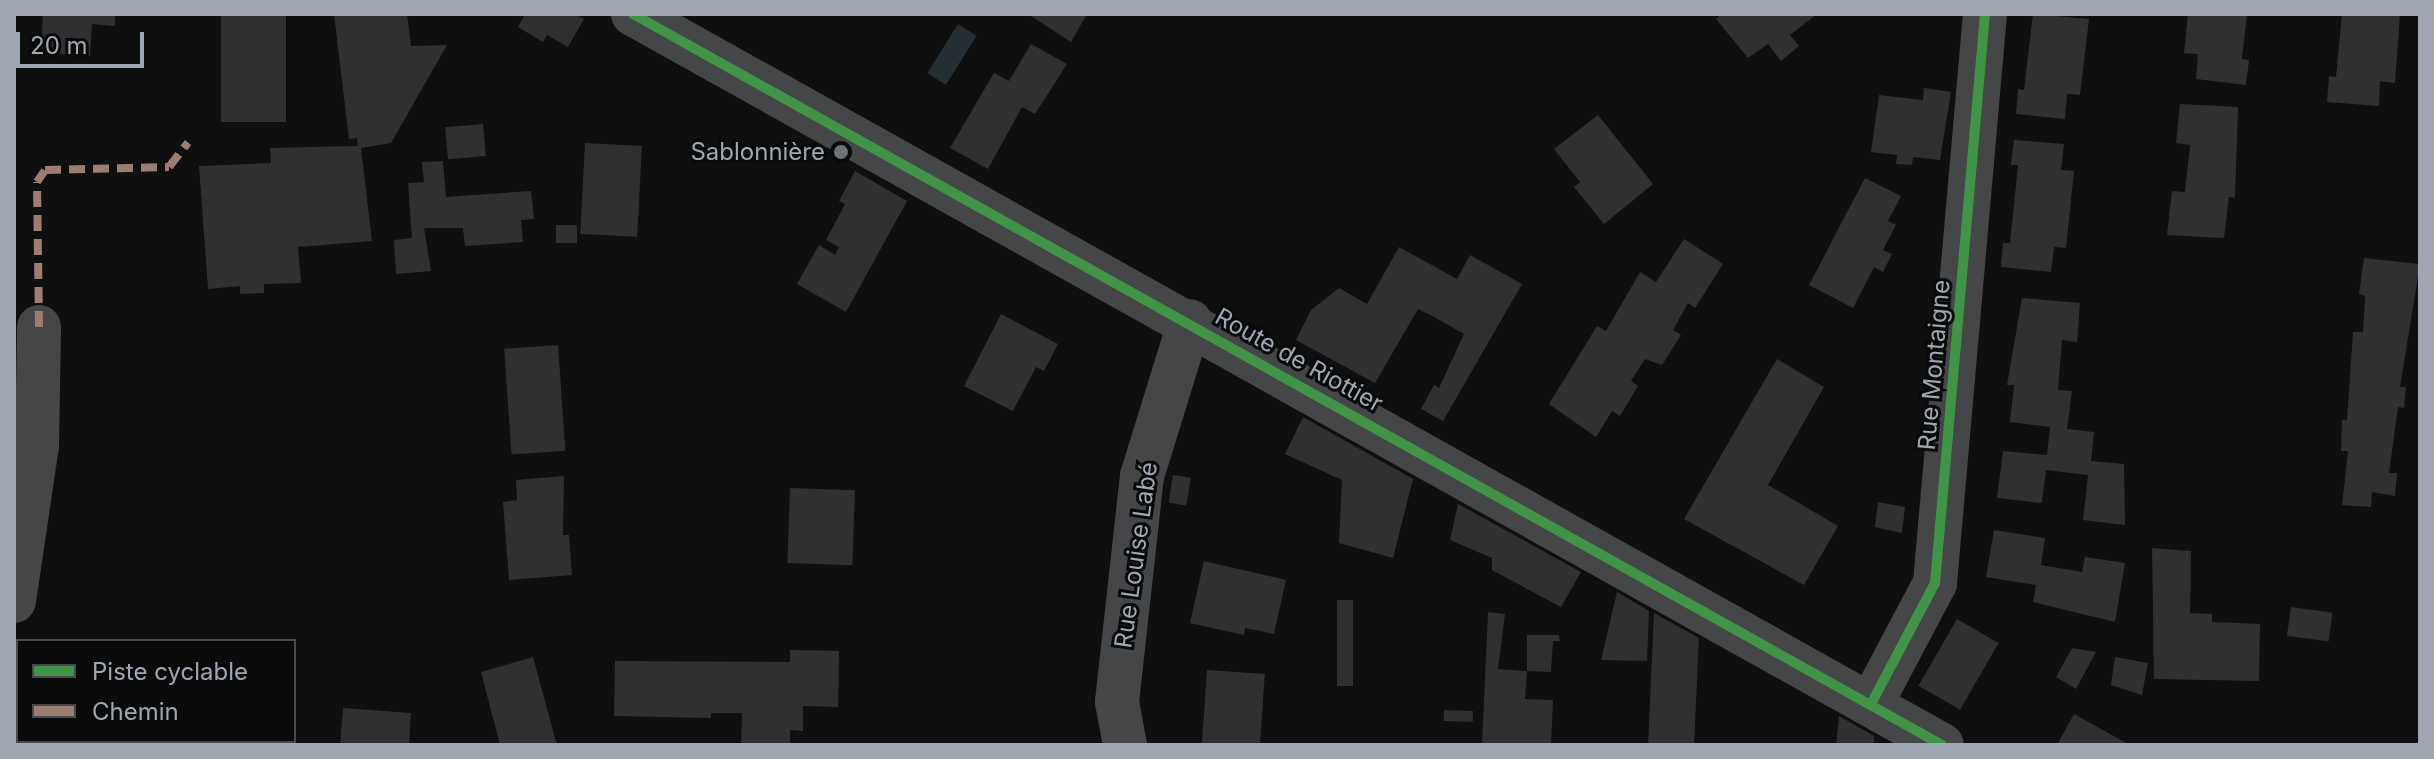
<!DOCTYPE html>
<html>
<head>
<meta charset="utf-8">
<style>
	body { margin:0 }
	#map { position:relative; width:2434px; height:759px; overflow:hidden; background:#0f0f10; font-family:Inter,sans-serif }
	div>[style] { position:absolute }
	.water>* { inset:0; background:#252f33; transform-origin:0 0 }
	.building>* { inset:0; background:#303032; transform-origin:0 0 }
	.minor>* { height:44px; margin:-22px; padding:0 22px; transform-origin:22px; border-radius:22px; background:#444648 }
	.quiet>* { height:8px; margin-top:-4px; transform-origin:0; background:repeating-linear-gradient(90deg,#9b7d72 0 16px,transparent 0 24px) }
	.cycleway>* { height:10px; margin:-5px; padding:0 5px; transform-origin:5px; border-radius:5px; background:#419447 }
	.dots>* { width:22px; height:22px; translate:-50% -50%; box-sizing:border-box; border:4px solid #0a0a0b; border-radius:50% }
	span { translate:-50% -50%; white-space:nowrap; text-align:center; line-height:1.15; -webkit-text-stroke:6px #0a0a0b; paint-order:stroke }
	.poi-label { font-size:24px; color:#9fa8b2 }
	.right { translate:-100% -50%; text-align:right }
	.street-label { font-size:24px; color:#9fa8b2 }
	.frame { position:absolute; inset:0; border:16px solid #9fa8b2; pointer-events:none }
	.legend { position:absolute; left:16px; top:639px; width:280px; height:104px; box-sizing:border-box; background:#0a0a0b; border:2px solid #46494e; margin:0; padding:10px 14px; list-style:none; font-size:24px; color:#9fa8b2 }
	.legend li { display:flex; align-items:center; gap:16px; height:40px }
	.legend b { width:40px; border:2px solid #46494e }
	.scale { position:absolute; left:16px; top:32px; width:128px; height:36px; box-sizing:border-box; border:4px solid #9fa8b2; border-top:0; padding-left:10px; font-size:24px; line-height:28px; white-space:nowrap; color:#9fa8b2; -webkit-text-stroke:6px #0a0a0b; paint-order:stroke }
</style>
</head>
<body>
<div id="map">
	<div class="water">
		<i style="left:958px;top:24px;width:22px;height:58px;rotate:32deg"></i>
	</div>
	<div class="building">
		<i style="clip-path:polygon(43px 14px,115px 14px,115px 26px,92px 24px,90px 56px,41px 52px)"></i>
		<i style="left:221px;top:14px;width:65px;height:108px"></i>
		<i style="clip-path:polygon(334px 14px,407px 14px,411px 46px,447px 45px,391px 143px,361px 148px,372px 241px,298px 247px,301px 283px,264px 284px,264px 293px,240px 294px,240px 286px,208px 289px,199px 166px,271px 163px,270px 148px,358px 146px,357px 138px,349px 139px)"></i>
		<i style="clip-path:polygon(525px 14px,574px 14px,584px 19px,568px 47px,547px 35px,543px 42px,518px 27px)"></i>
		<i style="clip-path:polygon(1028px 14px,1087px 14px,1071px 42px)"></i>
		<i style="clip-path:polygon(1722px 14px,1817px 14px,1790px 35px,1799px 46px,1781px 61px,1768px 44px,1748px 58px,1716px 19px)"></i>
		<i style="clip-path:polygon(2033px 14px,2089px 19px,2080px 95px,2067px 94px,2065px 119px,2016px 114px,2018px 89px,2024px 90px)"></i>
		<i style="clip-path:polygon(2188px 14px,2247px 14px,2242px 59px,2249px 60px,2246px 85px,2196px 79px,2198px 54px,2184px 53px)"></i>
		<i style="clip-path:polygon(2342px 14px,2400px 14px,2395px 83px,2380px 81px,2379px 106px,2327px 102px,2329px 76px,2336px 77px)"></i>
		<i style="clip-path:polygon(1031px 44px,1067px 64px,1035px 114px,1022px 107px,988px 169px,950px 148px,994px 73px,1009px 81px)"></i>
		<i style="clip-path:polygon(1924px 88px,1951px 92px,1940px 160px,1913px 157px,1912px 165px,1896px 164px,1897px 155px,1871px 152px,1879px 95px,1923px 100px)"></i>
		<i style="clip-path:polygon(2180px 104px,2238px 107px,2235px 198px,2229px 197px,2224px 238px,2167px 235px,2172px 191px,2185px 192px,2190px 145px,2176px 143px)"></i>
		<i style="clip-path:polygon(1598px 115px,1653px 184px,1604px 224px,1574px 187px,1580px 182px,1554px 149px)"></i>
		<i style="left:483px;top:124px;width:32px;height:38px;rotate:85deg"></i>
		<i style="clip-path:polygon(2014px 140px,2064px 144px,2061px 170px,2074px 171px,2066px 248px,2054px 247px,2051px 272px,2001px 267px,2003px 243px,2010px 243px,2018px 165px,2011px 165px)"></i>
		<i style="left:585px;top:143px;width:57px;height:91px;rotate:3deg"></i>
		<i style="clip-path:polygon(443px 161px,446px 197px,531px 191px,534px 219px,521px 220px,523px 242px,465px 246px,463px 228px,424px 228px,431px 271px,396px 274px,394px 240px,412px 238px,408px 183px,424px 182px,422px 162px)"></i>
		<i style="clip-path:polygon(855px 171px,907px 201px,846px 312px,797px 284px,819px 245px,835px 255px,839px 247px,826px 240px,845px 204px,839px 201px)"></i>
		<i style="clip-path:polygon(1865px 178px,1901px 196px,1888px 221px,1896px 225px,1883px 250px,1892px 254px,1883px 272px,1874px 267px,1853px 308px,1809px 285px)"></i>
		<i style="left:556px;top:225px;width:21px;height:18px"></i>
		<i style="clip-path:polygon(1684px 239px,1723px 264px,1695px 308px,1688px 303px,1673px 330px,1681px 335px,1662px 365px,1645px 359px,1631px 381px,1638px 386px,1620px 416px,1612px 411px,1596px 437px,1549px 404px,1597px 326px,1606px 331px,1640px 272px,1656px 282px)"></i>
		<i style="clip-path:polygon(1399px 247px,1457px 279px,1470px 255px,1522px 284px,1443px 421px,1421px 409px,1434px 385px,1439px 388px,1464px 334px,1436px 318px,1418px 309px,1375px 383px,1296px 340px,1311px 310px,1339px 288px,1367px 304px)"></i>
		<i style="clip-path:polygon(2364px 258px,2420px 264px,2400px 387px,2406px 387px,2404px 408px,2398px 407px,2389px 473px,2397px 473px,2395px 496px,2372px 492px,2371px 507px,2342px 505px,2348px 451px,2341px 451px,2342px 420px,2347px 420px,2353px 332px,2363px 332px,2365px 296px,2359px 294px)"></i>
		<i style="clip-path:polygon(2022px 298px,2080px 303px,2077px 342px,2062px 340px,2058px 390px,2072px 391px,2067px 429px,2094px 432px,2091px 461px,2124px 464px,2125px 525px,2083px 520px,2088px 475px,2046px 470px,2042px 503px,1997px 498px,2003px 451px,2047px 455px,2050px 427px,2010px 422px,2014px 385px,2007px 385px)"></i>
		<i style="clip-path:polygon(1001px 314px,1058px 344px,1044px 371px,1036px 367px,1013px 411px,964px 386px)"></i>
		<i style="left:558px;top:345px;width:106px;height:54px;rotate:86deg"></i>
		<i style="clip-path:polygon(1777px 359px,1824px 387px,1768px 485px,1838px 526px,1804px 585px,1684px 519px)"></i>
		<i style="clip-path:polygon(1303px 417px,1413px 479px,1393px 558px,1339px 543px,1342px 480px,1285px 454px)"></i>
		<i style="left:1173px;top:475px;width:18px;height:28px;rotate:9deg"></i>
		<i style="clip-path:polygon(564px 476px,563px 535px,569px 535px,572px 575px,509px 580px,503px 502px,517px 500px,516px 480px)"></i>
		<i style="left:790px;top:488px;width:65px;height:75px;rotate:2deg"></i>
		<i style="clip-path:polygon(1878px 502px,1905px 507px,1902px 533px,1875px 527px)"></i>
		<i style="clip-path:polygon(1458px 504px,1581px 572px,1561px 607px,1492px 570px,1492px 558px,1450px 540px)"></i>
		<i style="clip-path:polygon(1994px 530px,2045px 538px,2041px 565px,2082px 572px,2085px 557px,2125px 563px,2115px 622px,2033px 602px,2036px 585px,1986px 577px)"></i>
		<i style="clip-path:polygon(2152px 548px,2191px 551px,2190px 613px,2212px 614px,2212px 622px,2260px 624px,2259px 681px,2154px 679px)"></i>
		<i style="clip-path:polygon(1204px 561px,1286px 580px,1274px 634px,1245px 628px,1244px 635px,1190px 623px)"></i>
		<i style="clip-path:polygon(1617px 592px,1649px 611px,1647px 661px,1601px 660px)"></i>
		<i style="left:1337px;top:600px;width:16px;height:86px"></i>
		<i style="left:2291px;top:607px;width:42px;height:29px;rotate:8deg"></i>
		<i style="clip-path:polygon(1488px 612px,1505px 614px,1498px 669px,1527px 671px,1527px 635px,1559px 635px,1560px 641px,1553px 641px,1551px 672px,1527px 671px,1525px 699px,1553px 700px,1551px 745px,1482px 745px)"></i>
		<i style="clip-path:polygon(1654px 613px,1699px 638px,1694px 745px,1648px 745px)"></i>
		<i style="left:1957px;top:619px;width:48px;height:77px;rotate:30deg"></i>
		<i style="clip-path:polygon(2072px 648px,2096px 652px,2076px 689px,2056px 677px)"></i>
		<i style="clip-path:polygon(790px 650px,839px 651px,838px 707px,803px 706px,803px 731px,790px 730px,790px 745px,741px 745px,742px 713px,711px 713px,711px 718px,614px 716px,615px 661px,790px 662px)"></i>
		<i style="clip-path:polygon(533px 657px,557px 745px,500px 745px,481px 672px)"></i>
		<i style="clip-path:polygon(2115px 657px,2148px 663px,2142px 695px,2111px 685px)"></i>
		<i style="left:1207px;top:670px;width:58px;height:75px;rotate:4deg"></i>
		<i style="clip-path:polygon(343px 708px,411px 713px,409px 745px,340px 745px)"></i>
		<i style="left:1444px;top:710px;width:29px;height:11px;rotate:2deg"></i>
		<i style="clip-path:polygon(2074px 714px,2130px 745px,2057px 745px)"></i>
		<i style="clip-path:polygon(1839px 716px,1874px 736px,1874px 745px,1836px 745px)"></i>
		<i style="clip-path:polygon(20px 741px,145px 741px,19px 745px)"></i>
	</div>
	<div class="minor">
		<i style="left:633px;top:14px;width:1499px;rotate:29.18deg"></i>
		<i style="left:14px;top:601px;width:158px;rotate:-81.6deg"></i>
		<i style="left:37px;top:445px;width:118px;rotate:-89deg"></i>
		<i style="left:1871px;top:704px;width:137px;rotate:-62.1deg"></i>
		<i style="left:1935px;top:583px;width:571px;rotate:-84.98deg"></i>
		<i style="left:1125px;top:745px;width:44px;rotate:-100.5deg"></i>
		<i style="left:1117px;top:702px;width:227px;rotate:-83.7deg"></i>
		<i style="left:1142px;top:476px;width:162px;rotate:-72.8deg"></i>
	</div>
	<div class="quiet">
		<i style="left:39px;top:327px;width:145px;rotate:-90.8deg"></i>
		<i style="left:37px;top:182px;width:14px;rotate:-56deg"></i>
		<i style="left:45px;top:170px;width:124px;rotate:-1.4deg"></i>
		<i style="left:169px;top:167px;width:31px;rotate:-52deg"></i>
	</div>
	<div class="cycleway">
		<i style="left:633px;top:14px;width:1499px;rotate:29.18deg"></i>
		<i style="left:1871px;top:704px;width:137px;rotate:-62.1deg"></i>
		<i style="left:1935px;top:583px;width:571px;rotate:-84.98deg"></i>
	</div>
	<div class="dots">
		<i style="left:841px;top:152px;background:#6d7279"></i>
	</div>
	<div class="poi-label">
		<span class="right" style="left:825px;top:152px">Sablonnière</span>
	</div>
	<div class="street-label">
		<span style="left:1299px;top:360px;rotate:29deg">Route de Riottier</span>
		<span style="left:1934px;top:365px;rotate:-85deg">Rue Montaigne</span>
		<span style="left:1136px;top:555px;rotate:-82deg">Rue Louise Labé</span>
	</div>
	<div class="frame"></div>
	<ul class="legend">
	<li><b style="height:10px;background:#419447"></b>Piste cyclable</li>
	<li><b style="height:10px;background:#9b7d72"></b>Chemin</li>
	</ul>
	<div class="scale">20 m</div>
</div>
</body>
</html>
